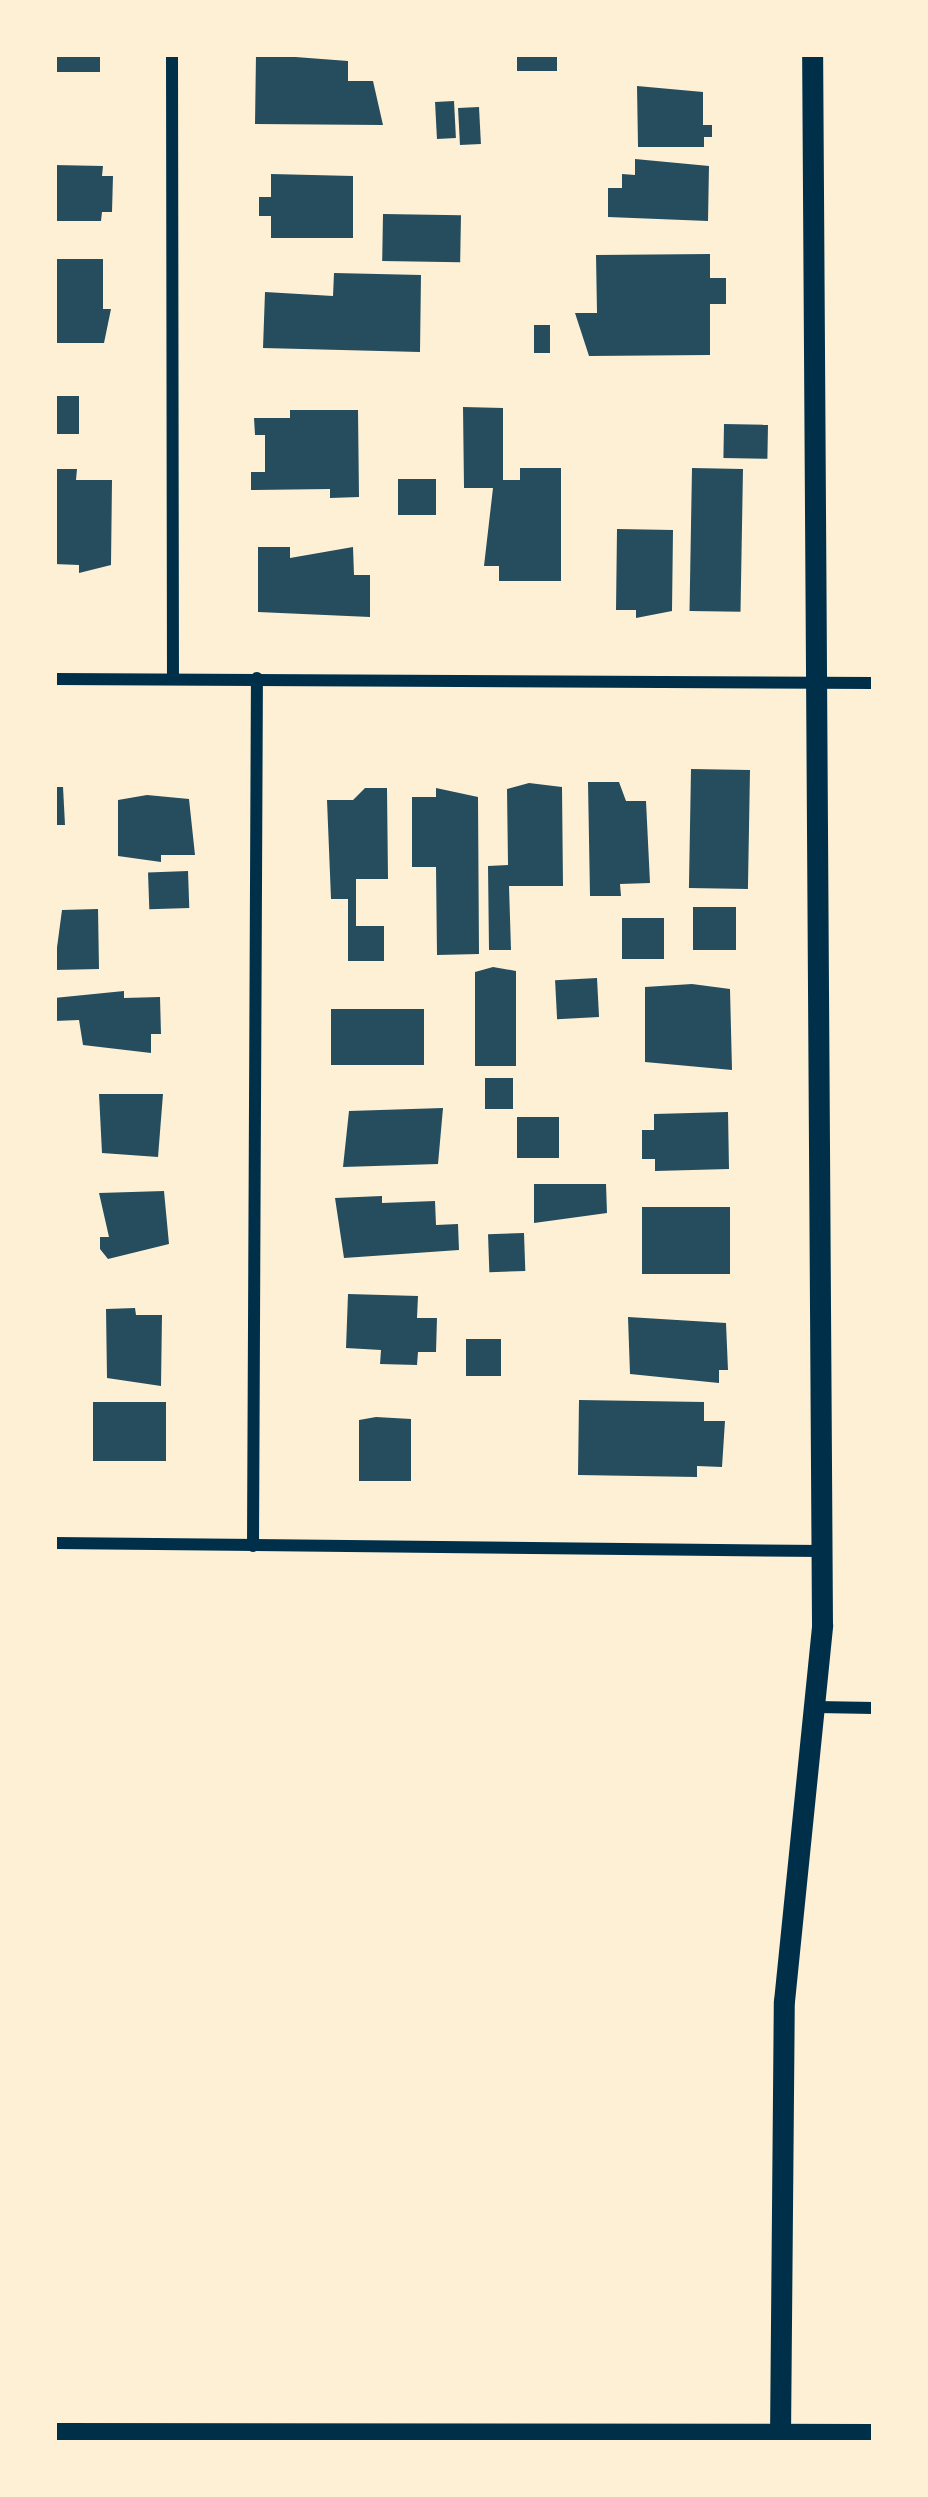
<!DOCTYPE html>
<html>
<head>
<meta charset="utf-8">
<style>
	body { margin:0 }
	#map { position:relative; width:928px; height:2497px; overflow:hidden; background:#fdf0d5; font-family:Bitter,serif }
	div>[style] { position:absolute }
	.building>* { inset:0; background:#264d5e; transform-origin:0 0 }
	.minor>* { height:12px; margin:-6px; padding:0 6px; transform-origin:6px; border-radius:6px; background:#003049 }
	.tertiary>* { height:21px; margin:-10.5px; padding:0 10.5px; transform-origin:10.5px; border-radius:10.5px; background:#003049 }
	.primary>* { height:30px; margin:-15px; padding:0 15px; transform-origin:15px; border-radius:15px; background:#003049 }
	span { translate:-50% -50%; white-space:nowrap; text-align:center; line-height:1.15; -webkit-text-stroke:12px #fdf0d5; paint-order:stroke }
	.frame { position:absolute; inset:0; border:57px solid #fdf0d5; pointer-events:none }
</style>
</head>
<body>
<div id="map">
	<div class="building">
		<i style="left:54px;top:54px;width:46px;height:18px"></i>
		<i style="clip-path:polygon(256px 54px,348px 61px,348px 81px,373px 81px,383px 125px,255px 124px)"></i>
		<i style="left:517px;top:54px;width:40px;height:17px"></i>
		<i style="clip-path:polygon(637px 86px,703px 92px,703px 125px,712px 125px,712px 137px,704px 137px,704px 147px,638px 147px)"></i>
		<i style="left:454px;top:101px;width:37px;height:19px;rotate:87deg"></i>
		<i style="left:479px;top:107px;width:37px;height:21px;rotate:87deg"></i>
		<i style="clip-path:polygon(635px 159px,709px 166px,708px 221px,608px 217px,608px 188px,622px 188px,622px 174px,635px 175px)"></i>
		<i style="clip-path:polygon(54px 165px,103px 166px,102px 176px,113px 176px,112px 212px,102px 212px,101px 221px,54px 221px)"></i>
		<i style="clip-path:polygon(271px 174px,353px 176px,353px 238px,271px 238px,271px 216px,259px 216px,259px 197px,271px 197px)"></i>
		<i style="left:383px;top:214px;width:78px;height:47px;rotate:1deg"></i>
		<i style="clip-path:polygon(710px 254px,710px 278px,726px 278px,726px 304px,710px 304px,710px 355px,589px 356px,575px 313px,597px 313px,596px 255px)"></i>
		<i style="clip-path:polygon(54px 259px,103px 259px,103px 309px,111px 309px,104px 343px,54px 343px)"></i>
		<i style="clip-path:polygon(334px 273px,421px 275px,420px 352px,263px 348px,265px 292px,333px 296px)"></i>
		<i style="left:534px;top:325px;width:16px;height:28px"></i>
		<i style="left:54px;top:396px;width:25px;height:38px"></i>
		<i style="clip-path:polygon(463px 407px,503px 408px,503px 480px,520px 480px,520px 468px,561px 468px,561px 581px,499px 581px,499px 566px,484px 566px,493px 488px,464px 488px)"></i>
		<i style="clip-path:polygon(290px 410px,358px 410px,359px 497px,330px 498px,330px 489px,251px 490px,251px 472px,265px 472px,265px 435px,255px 435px,254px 418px,290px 418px)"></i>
		<i style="left:724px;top:424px;width:44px;height:34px;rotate:1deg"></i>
		<i style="left:692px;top:468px;width:51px;height:143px;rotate:1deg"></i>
		<i style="clip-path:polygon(54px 469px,77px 469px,76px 480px,112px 480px,111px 565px,79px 573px,79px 565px,54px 564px)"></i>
		<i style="left:398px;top:479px;width:38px;height:36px"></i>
		<i style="clip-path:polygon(617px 529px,673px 530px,672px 611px,636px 618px,636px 610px,616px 610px)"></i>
		<i style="clip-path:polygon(258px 547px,290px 547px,290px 558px,353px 547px,354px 575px,370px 575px,370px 617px,258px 612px)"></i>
		<i style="left:750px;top:770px;width:119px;height:59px;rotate:91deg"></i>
		<i style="clip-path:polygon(588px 782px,619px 782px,626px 801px,646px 801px,650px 883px,620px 884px,621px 896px,590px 896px)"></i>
		<i style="clip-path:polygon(529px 783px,562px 787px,563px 886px,509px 886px,511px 950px,489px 950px,488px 866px,508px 865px,507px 789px)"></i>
		<i style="clip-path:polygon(54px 787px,63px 787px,65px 825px,54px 825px)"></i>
		<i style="clip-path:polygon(365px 788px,387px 788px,388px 879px,356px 879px,356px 926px,384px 926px,384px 961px,348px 961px,348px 899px,331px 899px,327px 800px,353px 800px)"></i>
		<i style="clip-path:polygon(436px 788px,478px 797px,479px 954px,437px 955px,436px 867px,412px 867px,412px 797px,436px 797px)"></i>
		<i style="clip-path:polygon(147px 795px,189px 799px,195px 855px,161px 855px,161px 862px,118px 856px,118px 800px)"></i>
		<i style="left:188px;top:871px;width:37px;height:40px;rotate:88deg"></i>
		<i style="left:693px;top:907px;width:43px;height:43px"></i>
		<i style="clip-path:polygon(98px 909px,99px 969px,54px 970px,62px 910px)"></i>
		<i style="left:622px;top:918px;width:42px;height:41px"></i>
		<i style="clip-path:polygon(493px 967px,516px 971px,516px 1066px,475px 1066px,475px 972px)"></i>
		<i style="left:597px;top:978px;width:39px;height:42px;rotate:87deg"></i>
		<i style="clip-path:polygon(692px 984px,730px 989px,732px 1070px,645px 1062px,645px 987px)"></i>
		<i style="clip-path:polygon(124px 991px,124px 998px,160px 997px,161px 1034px,151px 1034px,151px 1053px,83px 1045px,79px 1020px,54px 1021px,54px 998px)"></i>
		<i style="left:331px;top:1009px;width:93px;height:56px"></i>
		<i style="left:513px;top:1078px;width:31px;height:28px;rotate:90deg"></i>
		<i style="clip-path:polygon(99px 1094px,163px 1094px,158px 1157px,102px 1153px)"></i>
		<i style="clip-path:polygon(443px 1108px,438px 1164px,343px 1167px,349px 1111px)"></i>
		<i style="clip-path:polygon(728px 1112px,729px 1169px,655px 1171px,655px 1159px,642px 1159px,642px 1130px,654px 1130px,654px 1114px)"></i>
		<i style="left:559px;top:1117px;width:41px;height:42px;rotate:90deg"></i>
		<i style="clip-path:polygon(534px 1184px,606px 1184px,607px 1213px,534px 1223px)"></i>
		<i style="clip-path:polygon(164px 1191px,169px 1244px,108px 1259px,100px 1249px,100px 1237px,109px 1237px,99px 1193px)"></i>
		<i style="clip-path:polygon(382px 1196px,382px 1203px,435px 1201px,436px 1225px,458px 1224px,459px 1250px,344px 1258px,335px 1198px)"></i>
		<i style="left:642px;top:1207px;width:88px;height:67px"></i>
		<i style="left:524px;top:1233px;width:38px;height:36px;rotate:88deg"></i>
		<i style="clip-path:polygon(348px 1294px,418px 1296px,417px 1318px,437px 1318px,436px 1352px,418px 1352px,417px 1365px,380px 1364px,381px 1350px,346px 1348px)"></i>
		<i style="clip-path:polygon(135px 1308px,136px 1315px,162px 1315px,161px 1386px,107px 1378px,106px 1309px)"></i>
		<i style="clip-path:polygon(628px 1317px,726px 1323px,728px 1370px,719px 1370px,719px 1383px,630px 1374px)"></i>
		<i style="left:466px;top:1339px;width:35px;height:37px"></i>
		<i style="clip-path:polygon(579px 1400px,704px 1402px,704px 1421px,725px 1421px,722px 1467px,697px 1466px,697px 1477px,578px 1475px)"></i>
		<i style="left:93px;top:1402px;width:73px;height:59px"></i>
		<i style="clip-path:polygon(376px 1417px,411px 1419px,411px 1481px,359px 1481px,359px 1420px)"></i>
	</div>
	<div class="minor">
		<i style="left:172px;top:54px;width:624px;rotate:89.91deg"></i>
		<i style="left:54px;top:679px;width:820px;rotate:0.28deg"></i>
		<i style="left:54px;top:1543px;width:768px;rotate:0.6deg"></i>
		<i style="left:253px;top:1546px;width:868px;rotate:-89.74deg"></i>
		<i style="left:817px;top:1707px;width:57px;rotate:1deg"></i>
	</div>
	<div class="tertiary">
		<i style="left:780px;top:2438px;width:437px;rotate:-89.5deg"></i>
		<i style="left:784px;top:2001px;width:378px;rotate:-84.2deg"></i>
		<i style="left:822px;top:1625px;width:1571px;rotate:-90.36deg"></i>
	</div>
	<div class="primary">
		<i style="left:54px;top:2438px;width:820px;rotate:0.07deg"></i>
	</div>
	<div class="frame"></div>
</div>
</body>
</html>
